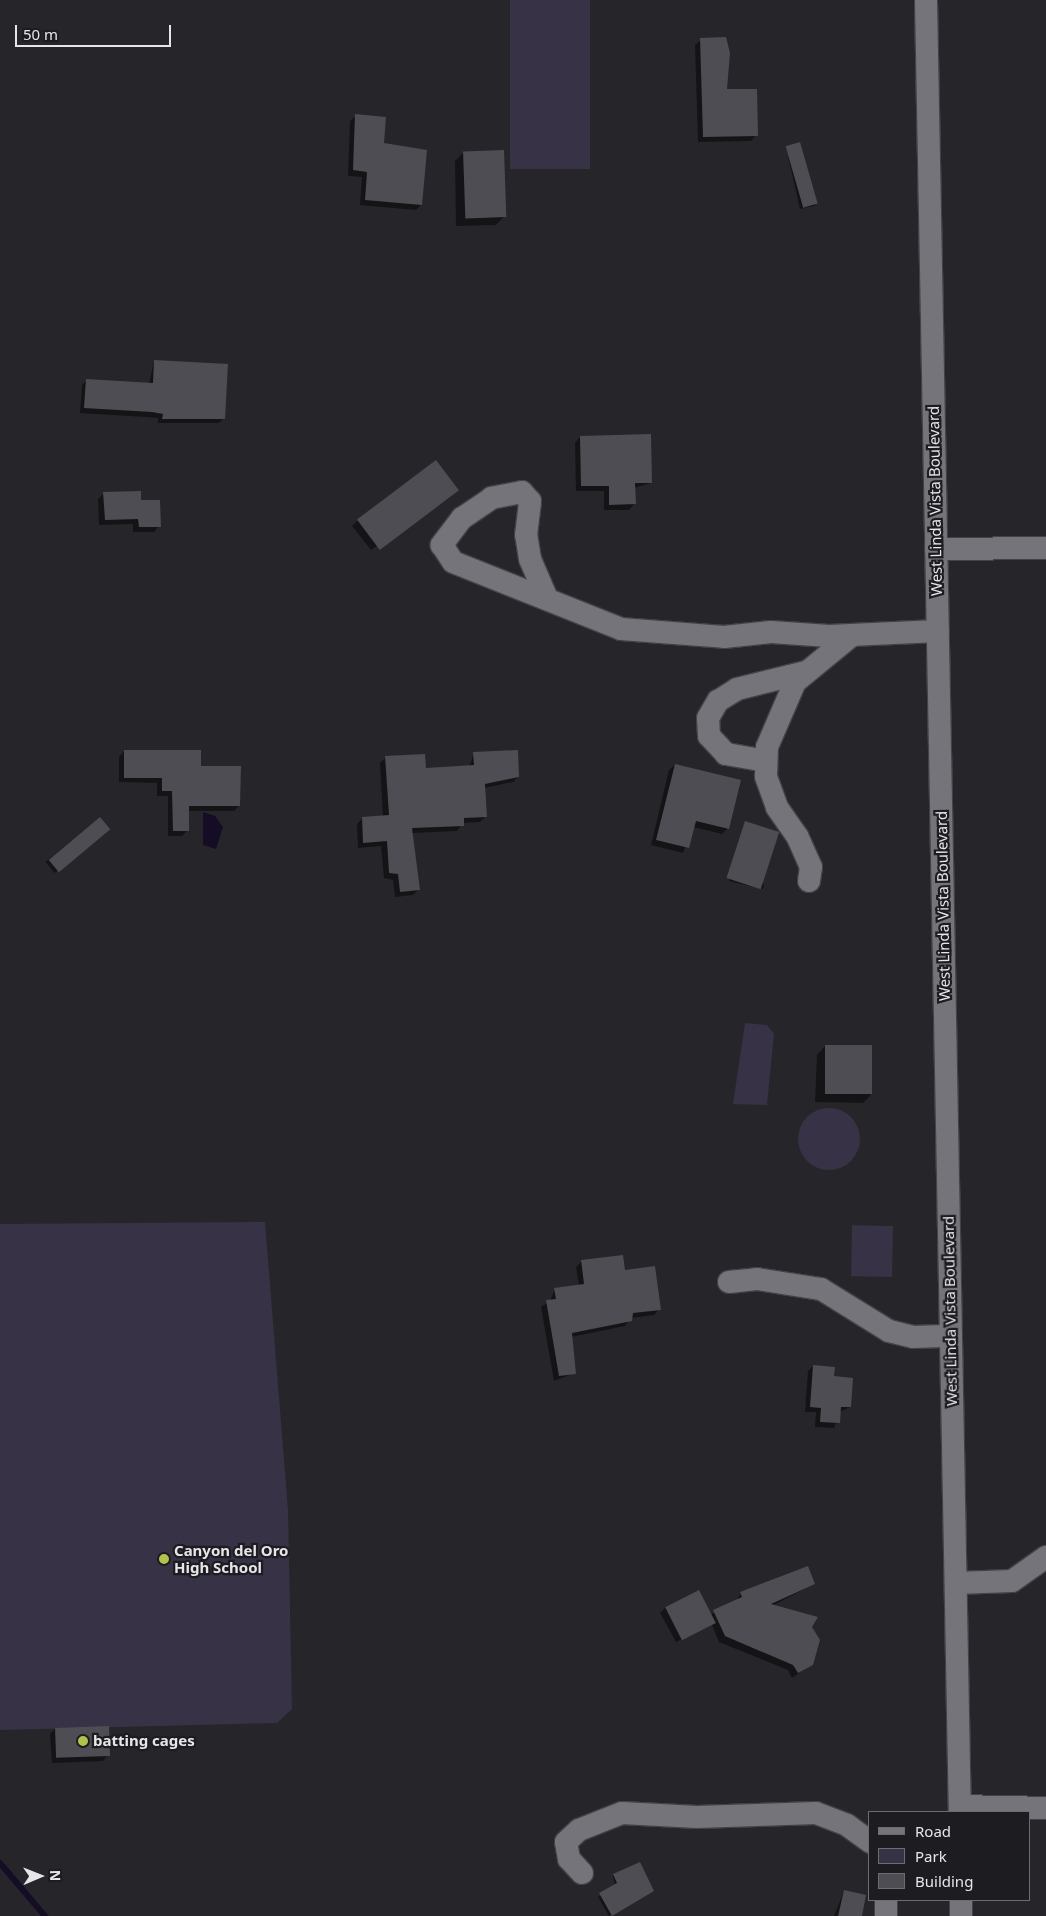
<!DOCTYPE html>
<html>
<head>
<meta charset="utf-8">
<style>
	body { margin:0 }
	#map { position:relative; width:1046px; height:1916px; overflow:hidden; background:#26252a; font-family:"Noto Sans",sans-serif }
	div>[style] { position:absolute }
	.green>* { inset:0; background:#373245; transform-origin:0 0 }
	.round { border-radius:50% }
	.water>* { inset:0; background:#150d25 }
	.shadow>* { inset:0; background:#0007; transform-origin:0 0 }
	.stream>* { height:6px; margin:-3px; padding:0 3px; transform-origin:3px; border-radius:3px; background:#150d25 }
	.building>* { inset:0; background:#4e4d53; transform-origin:0 0 }
	.roads { filter:drop-shadow(1px 0 #434246) drop-shadow(-1px 0 #434246) drop-shadow(0 1px #434246) drop-shadow(0 -1px #434246) }
	.minor>* { height:22px; margin:-11px; padding:0 11px; transform-origin:11px; border-radius:11px; background:#75747a }
	.dots>* { width:14px; height:14px; translate:-50% -50%; box-sizing:border-box; border:2px solid #1d1c21; border-radius:50% }
	span { translate:-50% -50%; white-space:nowrap; text-align:center; line-height:1.15; -webkit-text-stroke:4.5px #1d1c21; paint-order:stroke }
	.street-label { font-size:15px; color:#e6e6e9 }
	.poi-label { font-size:15px; color:#e6e6e9; font-weight:700 }
	.left { translate:0 -50%; text-align:left }
	.legend { position:absolute; left:868px; top:1811px; width:162px; height:90px; box-sizing:border-box; background:#1d1c21; border:1px solid #6d6d71; margin:0; padding:6px 9px; list-style:none; font-size:15px; color:#e6e6e9 }
	.legend li { display:flex; align-items:center; gap:10px; height:25px }
	.legend b { width:25px; border:1px solid #6d6d71 }
	.north { position:absolute; left:15px; top:1851px; width:50px; height:50px; -webkit-text-stroke:4px #1d1c21; paint-order:stroke; rotate:89deg; font-size:14px; font-weight:700; line-height:20px; text-align:center; color:#e6e6e9 }
	.north::after { content:''; display:block; margin:auto; width:18px; height:22px; background:#e6e6e9; clip-path:polygon(50% 0,100% 100%,50% 72%,0 100%) }
	.scale { position:absolute; left:15px; top:25px; width:156px; height:22px; box-sizing:border-box; border:2px solid #e6e6e9; border-top:0; padding-left:6px; font-size:15px; line-height:18px; white-space:nowrap; color:#e6e6e9; -webkit-text-stroke:4px #1d1c21; paint-order:stroke }
</style>
</head>
<body>
<div id="map">
	<div class="green">
		<i style="left:510px;top:0;width:80px;height:169px"></i>
		<i style="clip-path:polygon(745px 1023px,767px 1025px,774px 1034px,767px 1105px,733px 1104px)"></i>
		<i class="round" style="left:798px;top:1108px;width:62px;height:62px"></i>
		<i style="clip-path:polygon(265px 1222px,288px 1510px,292px 1709px,277px 1723px,0 1730px,0 1224px)"></i>
		<i style="left:893px;top:1226px;width:51px;height:41px;rotate:91deg"></i>
	</div>
	<div class="water">
		<i style="clip-path:polygon(203px 812px,215px 816px,223px 827px,216px 849px,203px 845px)"></i>
	</div>
	<div class="shadow">
		<i style="clip-path:polygon(701px 40px,725px 91px,756px 135px,751px 141px,698px 142px,695px 45px)"></i>
		<i style="clip-path:polygon(356px 116px,383px 144px,421px 205px,416px 210px,360px 205px,362px 177px,348px 176px,350px 121px)"></i>
		<i style="clip-path:polygon(786px 147px,817px 203px,814px 206px,800px 209px)"></i>
		<i style="clip-path:polygon(464px 152px,505px 216px,496px 225px,456px 226px,455px 161px)"></i>
		<i style="clip-path:polygon(154px 361px,224px 418px,219px 423px,158px 423px,158px 418px,146px 417px,80px 413px,82px 385px,87px 380px,149px 384px)"></i>
		<i style="clip-path:polygon(580px 437px,651px 483px,634px 488px,634px 504px,629px 510px,604px 510px,604px 491px,576px 491px,575px 443px)"></i>
		<i style="clip-path:polygon(457px 490px,371px 550px,352px 526px,358px 520px)"></i>
		<i style="clip-path:polygon(104px 493px,140px 501px,159px 526px,154px 532px,133px 532px,133px 524px,99px 525px,98px 499px)"></i>
		<i style="clip-path:polygon(124px 751px,199px 767px,239px 806px,234px 811px,188px 811px,188px 830px,182px 836px,168px 836px,168px 796px,157px 796px,157px 783px,119px 782px,119px 757px)"></i>
		<i style="clip-path:polygon(474px 753px,518px 777px,513px 782px,484px 788px,486px 816px,480px 822px,463px 823px,457px 831px,412px 833px,419px 889px,413px 895px,395px 897px,393px 880px,384px 878px,381px 846px,358px 848px,357px 824px,363px 818px,383px 817px,380px 763px,386px 757px,425px 769px,469px 767px)"></i>
		<i style="clip-path:polygon(675px 765px,739px 781px,727px 829px,722px 834px,693px 827px,683px 853px,651px 845px,669px 770px)"></i>
		<i style="left:100px;top:818px;width:14px;height:70px;rotate:51deg"></i>
		<i style="clip-path:polygon(746px 823px,764px 887px,762px 889px,729px 881px)"></i>
		<i style="clip-path:polygon(825px 1046px,871px 1095px,863px 1103px,815px 1102px,817px 1055px)"></i>
		<i style="clip-path:polygon(582px 1261px,624px 1271px,659px 1309px,654px 1315px,631px 1318px,625px 1326px,571px 1337px,575px 1373px,554px 1381px,541px 1307px,550px 1301px,555px 1289px,579px 1286px,576px 1267px)"></i>
		<i style="clip-path:polygon(813px 1366px,833px 1377px,850px 1407px,840px 1412px,834px 1428px,815px 1427px,816px 1412px,805px 1412px,808px 1371px)"></i>
		<i style="clip-path:polygon(814px 1584px,772px 1606px,811px 1664px,792px 1678px,788px 1670px,719px 1642px,712px 1625px,676px 1642px,660px 1613px,666px 1607px,710px 1615px,736px 1601px,741px 1593px)"></i>
		<i style="clip-path:polygon(55px 1729px,108px 1755px,103px 1761px,52px 1763px,50px 1734px)"></i>
		<i style="clip-path:polygon(639px 1864px,652px 1891px,609px 1916px,598px 1897px,615px 1886px,613px 1875px)"></i>
		<i style="clip-path:polygon(844px 1891px,860px 1916px,834px 1916px)"></i>
	</div>
	<div class="stream">
		<i style="left:0;top:1863px;width:70px;rotate:49.7deg"></i>
	</div>
	<div class="building">
		<i style="clip-path:polygon(726px 37px,730px 53px,727px 89px,757px 89px,758px 136px,703px 137px,700px 38px)"></i>
		<i style="clip-path:polygon(355px 114px,386px 117px,384px 143px,427px 150px,422px 205px,365px 200px,367px 172px,353px 170px)"></i>
		<i style="left:800px;top:142px;width:64px;height:15px;rotate:74deg"></i>
		<i style="left:504px;top:150px;width:67px;height:41px;rotate:88deg"></i>
		<i style="clip-path:polygon(154px 360px,228px 364px,225px 419px,162px 419px,163px 414px,152px 412px,84px 408px,86px 379px,153px 383px)"></i>
		<i style="clip-path:polygon(651px 434px,652px 483px,635px 483px,636px 504px,609px 505px,609px 486px,581px 486px,580px 436px)"></i>
		<i style="left:436px;top:460px;width:38px;height:99px;rotate:53deg"></i>
		<i style="clip-path:polygon(141px 491px,141px 500px,160px 500px,161px 527px,139px 527px,138px 519px,105px 520px,103px 492px)"></i>
		<i style="clip-path:polygon(124px 750px,201px 750px,201px 766px,241px 766px,240px 806px,189px 806px,189px 831px,173px 831px,172px 791px,162px 791px,162px 778px,124px 778px)"></i>
		<i style="clip-path:polygon(518px 750px,519px 777px,485px 784px,487px 817px,464px 818px,464px 826px,412px 828px,420px 890px,400px 892px,398px 874px,389px 873px,387px 841px,363px 843px,362px 817px,389px 815px,385px 756px,425px 754px,426px 768px,474px 765px,473px 752px)"></i>
		<i style="clip-path:polygon(675px 764px,741px 780px,729px 829px,696px 821px,689px 848px,656px 840px)"></i>
		<i style="left:100px;top:817px;width:16px;height:67px;rotate:50deg"></i>
		<i style="left:745px;top:821px;width:36px;height:60px;rotate:18deg"></i>
		<i style="left:825px;top:1045px;width:47px;height:49px"></i>
		<i style="clip-path:polygon(623px 1255px,625px 1270px,655px 1266px,661px 1310px,633px 1313px,632px 1321px,572px 1333px,576px 1374px,559px 1376px,546px 1300px,556px 1299px,554px 1288px,584px 1284px,581px 1260px)"></i>
		<i style="clip-path:polygon(813px 1365px,835px 1367px,834px 1376px,853px 1378px,851px 1407px,841px 1407px,840px 1423px,820px 1422px,821px 1408px,810px 1407px)"></i>
		<i style="clip-path:polygon(808px 1566px,815px 1584px,771px 1604px,818px 1617px,812px 1627px,820px 1640px,813px 1665px,798px 1673px,793px 1665px,725px 1636px,713px 1610px,742px 1597px,740px 1592px)"></i>
		<i style="left:699px;top:1590px;width:37px;height:38px;rotate:63deg"></i>
		<i style="left:109px;top:1726px;width:30px;height:54px;rotate:88deg"></i>
		<i style="clip-path:polygon(640px 1862px,654px 1891px,612px 1916px,599px 1893px,617px 1883px,613px 1874px)"></i>
		<i style="clip-path:polygon(844px 1890px,866px 1895px,862px 1916px,838px 1916px)"></i>
	</div>
	<div class="roads">
		<div class="minor">
			<i style="left:926px;top:0;width:1812px;rotate:88.93deg"></i>
			<i style="left:936px;top:549px;width:110px;rotate:-0.5deg"></i>
			<i style="left:546px;top:596px;width:40px;rotate:-113.4deg"></i>
			<i style="left:530px;top:559px;width:24px;rotate:-99deg"></i>
			<i style="left:526px;top:535px;width:34px;rotate:-83deg"></i>
			<i style="left:530px;top:501px;width:12px;rotate:-132deg"></i>
			<i style="left:522px;top:492px;width:31px;rotate:169deg"></i>
			<i style="left:492px;top:498px;width:36px;rotate:146deg"></i>
			<i style="left:462px;top:518px;width:34px;rotate:127deg"></i>
			<i style="left:442px;top:545px;width:20px;rotate:57deg"></i>
			<i style="left:453px;top:562px;width:181px;rotate:21.7deg"></i>
			<i style="left:621px;top:629px;width:103px;rotate:4.4deg"></i>
			<i style="left:724px;top:637px;width:47px;rotate:-6.1deg"></i>
			<i style="left:771px;top:632px;width:58px;rotate:3.9deg"></i>
			<i style="left:829px;top:636px;width:109px;rotate:-2.6deg"></i>
			<i style="left:766px;top:761px;width:41px;rotate:-170.1deg"></i>
			<i style="left:726px;top:754px;width:25px;rotate:-133deg"></i>
			<i style="left:709px;top:736px;width:18px;rotate:-93deg"></i>
			<i style="left:708px;top:718px;width:20px;rotate:-60deg"></i>
			<i style="left:718px;top:701px;width:22px;rotate:-32deg"></i>
			<i style="left:737px;top:689px;width:70px;rotate:-14deg"></i>
			<i style="left:809px;top:881px;width:14px;rotate:-82deg"></i>
			<i style="left:811px;top:867px;width:34px;rotate:-114deg"></i>
			<i style="left:797px;top:836px;width:35px;rotate:-125deg"></i>
			<i style="left:777px;top:807px;width:33px;rotate:-110deg"></i>
			<i style="left:766px;top:776px;width:29px;rotate:-88deg"></i>
			<i style="left:767px;top:747px;width:71px;rotate:-66.7deg"></i>
			<i style="left:795px;top:682px;width:72px;rotate:-39.4deg"></i>
			<i style="left:729px;top:1282px;width:28px;rotate:-6deg"></i>
			<i style="left:757px;top:1279px;width:65px;rotate:8.9deg"></i>
			<i style="left:821px;top:1289px;width:80px;rotate:31.7deg"></i>
			<i style="left:889px;top:1331px;width:25px;rotate:14deg"></i>
			<i style="left:913px;top:1337px;width:38px;rotate:-2deg"></i>
			<i style="left:956px;top:1583px;width:56px;rotate:-2deg"></i>
			<i style="left:1012px;top:1581px;width:42px;rotate:-35.2deg"></i>
			<i style="left:960px;top:1806px;width:86px;rotate:1.3deg"></i>
			<i style="left:582px;top:1873px;width:19px;rotate:-133deg"></i>
			<i style="left:569px;top:1859px;width:17px;rotate:-100deg"></i>
			<i style="left:566px;top:1842px;width:18px;rotate:-43deg"></i>
			<i style="left:579px;top:1830px;width:46px;rotate:-21.6deg"></i>
			<i style="left:622px;top:1813px;width:75px;rotate:3.1deg"></i>
			<i style="left:697px;top:1817px;width:119px;rotate:-1.9deg"></i>
			<i style="left:816px;top:1813px;width:33px;rotate:21deg"></i>
			<i style="left:847px;top:1825px;width:29px;rotate:36deg"></i>
			<i style="left:961px;top:1900px;width:16px;rotate:90deg"></i>
			<i style="left:886px;top:1916px;width:16px;rotate:-90deg"></i>
		</div>
	</div>
	<div class="dots">
		<i style="left:164px;top:1559px;background:#b2c34c"></i>
		<i style="left:83px;top:1741px;background:#b2c34c"></i>
	</div>
	<div class="street-label">
		<span style="left:935px;top:501px;rotate:-91deg">West Linda Vista Boulevard</span>
		<span style="left:943px;top:906px;rotate:-91deg">West Linda Vista Boulevard</span>
		<span style="left:950px;top:1311px;rotate:-91deg">West Linda Vista Boulevard</span>
	</div>
	<div class="poi-label">
		<span class="left" style="left:174px;top:1559px">Canyon del Oro<br>High School</span>
		<span class="left" style="left:93px;top:1741px">batting cages</span>
	</div>
	<ul class="legend">
	<li><b style="height:6px;background:#75747a"></b>Road</li>
	<li><b style="height:14px;background:#373245"></b>Park</li>
	<li><b style="height:14px;background:#4e4d53"></b>Building</li>
	</ul>
	<div class="north">N</div>
	<div class="scale">50 m</div>
</div>
</body>
</html>
